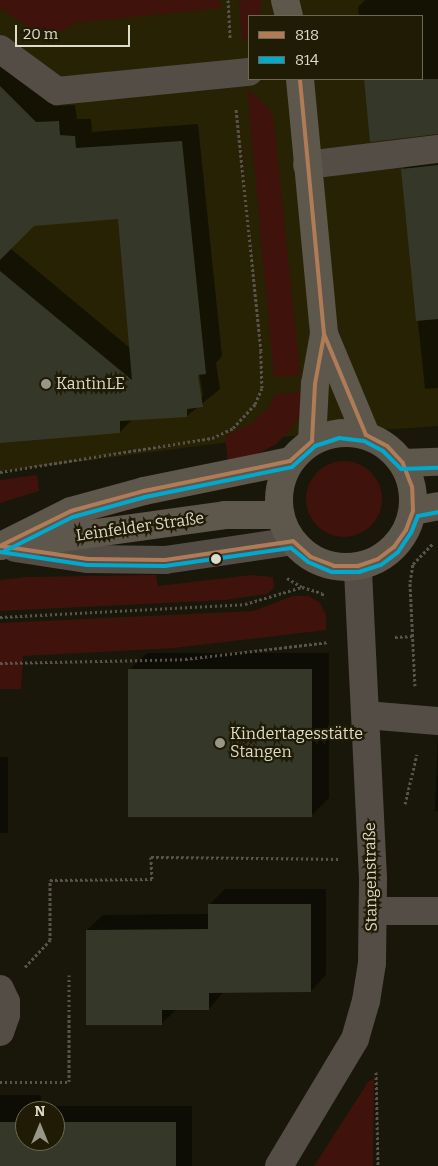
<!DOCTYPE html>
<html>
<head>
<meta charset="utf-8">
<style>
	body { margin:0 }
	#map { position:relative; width:438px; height:1166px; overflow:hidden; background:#19170a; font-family:Bitter,serif }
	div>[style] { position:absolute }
	.built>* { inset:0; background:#272204 }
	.green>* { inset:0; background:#3f130b }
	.round { border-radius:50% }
	.shadow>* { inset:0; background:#0007; transform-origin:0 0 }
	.building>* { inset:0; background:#353828; transform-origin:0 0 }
	.path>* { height:3px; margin-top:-1.5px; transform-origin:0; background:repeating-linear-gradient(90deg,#58534c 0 2.5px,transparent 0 5px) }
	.minor>* { height:28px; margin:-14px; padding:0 14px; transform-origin:14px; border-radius:14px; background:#544d46 }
	.major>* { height:28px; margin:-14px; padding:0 14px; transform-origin:14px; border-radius:14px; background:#5e574c }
	.major>.ring { margin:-14px; padding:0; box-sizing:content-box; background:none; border:28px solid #5e574c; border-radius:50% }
	.bus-1>* { height:4px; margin:-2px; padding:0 2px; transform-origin:2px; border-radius:2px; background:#b07c57 }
	.bus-2>* { height:4px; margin:-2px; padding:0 2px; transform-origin:2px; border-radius:2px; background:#00a9ce }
	.dots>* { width:14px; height:14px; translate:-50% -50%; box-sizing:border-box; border:2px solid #1f1b04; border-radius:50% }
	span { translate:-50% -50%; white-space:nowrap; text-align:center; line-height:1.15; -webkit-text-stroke:4.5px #1f1b04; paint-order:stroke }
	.poi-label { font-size:16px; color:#dddbcc }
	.left { translate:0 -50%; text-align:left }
	.street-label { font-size:16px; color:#dddbcc }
	.legend { position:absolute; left:248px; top:15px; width:175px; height:65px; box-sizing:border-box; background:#1f1b04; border:1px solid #6b6854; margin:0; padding:6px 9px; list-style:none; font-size:15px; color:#dddbcc }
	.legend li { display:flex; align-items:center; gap:10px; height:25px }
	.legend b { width:25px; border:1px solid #6b6854 }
	.north { position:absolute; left:15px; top:1101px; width:50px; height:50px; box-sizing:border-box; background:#1f1b04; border:1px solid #6b6854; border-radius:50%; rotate:0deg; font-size:14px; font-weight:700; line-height:20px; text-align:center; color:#dddbcc }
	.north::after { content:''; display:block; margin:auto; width:18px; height:22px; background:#989688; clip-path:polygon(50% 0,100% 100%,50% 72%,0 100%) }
	.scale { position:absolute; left:15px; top:25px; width:115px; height:22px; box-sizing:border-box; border:2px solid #dddbcc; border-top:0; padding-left:6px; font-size:15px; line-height:18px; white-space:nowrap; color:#dddbcc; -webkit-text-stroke:4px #1f1b04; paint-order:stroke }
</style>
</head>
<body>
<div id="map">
	<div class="built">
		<i style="clip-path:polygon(evenodd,0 0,438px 0,438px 426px,252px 439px,0 472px,0 0,249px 16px,422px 16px,422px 79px,249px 79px,249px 16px)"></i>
	</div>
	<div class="green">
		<i style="clip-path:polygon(0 0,220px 0,221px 8px,76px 23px,54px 35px,38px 34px,0 8px)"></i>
		<i style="clip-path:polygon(239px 0,262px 0,260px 16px,249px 16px,249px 35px,243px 43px)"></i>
		<i style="clip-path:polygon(247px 89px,269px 108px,274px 123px,300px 375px,274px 377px)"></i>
		<i style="clip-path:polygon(301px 391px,300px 414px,291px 429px,276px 444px,254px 456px,228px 461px,225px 436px,251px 424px,268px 408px,275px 395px)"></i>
		<i class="round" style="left:306px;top:461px;width:76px;height:76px"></i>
		<i style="clip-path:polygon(37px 475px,39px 491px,0 503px,0 480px)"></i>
		<i style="clip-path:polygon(156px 575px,158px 586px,251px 575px,273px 577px,274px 588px,267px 594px,225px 600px,0 611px,0 580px,26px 577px)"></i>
		<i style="clip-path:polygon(293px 596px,309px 596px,320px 603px,326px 615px,326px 630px,174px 648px,23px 656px,21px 689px,0 689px,0 623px,253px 611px)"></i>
		<i style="clip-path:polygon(374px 1079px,373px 1166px,314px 1166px,368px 1082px)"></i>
	</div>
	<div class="shadow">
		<i style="clip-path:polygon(365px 0,438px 0,438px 133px,371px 140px,365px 79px,422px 79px,422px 16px,359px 16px,358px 7px)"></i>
		<i style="clip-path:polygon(evenodd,0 56px,13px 64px,54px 106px,75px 105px,77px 119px,91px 119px,92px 132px,198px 124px,222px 356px,216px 363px,220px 389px,187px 416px,133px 419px,120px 432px,0 442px,0 56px,119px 217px,130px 348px,10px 248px,34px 224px,119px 217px,0 56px,198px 368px,203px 395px,200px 398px,196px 369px,198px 368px)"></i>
		<i style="clip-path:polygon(438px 150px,438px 388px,425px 389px,402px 170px,420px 153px)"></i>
		<i style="clip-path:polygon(147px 653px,329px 653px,329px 798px,312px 815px,129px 670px)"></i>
		<i style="clip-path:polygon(438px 735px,438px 811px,435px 811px)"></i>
		<i style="left:0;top:757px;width:8px;height:76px"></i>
		<i style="clip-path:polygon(225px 889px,326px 889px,326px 975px,311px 991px,224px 991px,209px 1009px,177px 1009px,162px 1023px,87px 930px,103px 915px,209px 914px,209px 905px)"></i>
		<i style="clip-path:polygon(evenodd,0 1095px,41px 1095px,41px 1106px,192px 1106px,192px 1166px,0 1166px,0 1095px,25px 1111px,55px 1111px,55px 1141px,25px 1141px,25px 1111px)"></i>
	</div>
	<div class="building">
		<i style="clip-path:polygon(364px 79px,438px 79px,438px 134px,370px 142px)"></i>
		<i style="clip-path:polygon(0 86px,36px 122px,59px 121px,60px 135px,75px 136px,76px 148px,182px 141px,206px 374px,198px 375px,203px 407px,187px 409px,187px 417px,120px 421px,120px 433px,0 443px,0 271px,132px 380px,118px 219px,34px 226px,0 260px)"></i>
		<i style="clip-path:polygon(438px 165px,438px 319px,416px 321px,401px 169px)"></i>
		<i style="left:312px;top:669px;width:148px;height:184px;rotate:90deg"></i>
		<i style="clip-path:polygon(208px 904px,311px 904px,311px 992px,209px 993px,209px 1010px,162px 1010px,162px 1025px,86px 1025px,86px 930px,208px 929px)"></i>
		<i style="clip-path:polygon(0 1122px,25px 1122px,25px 1141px,55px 1141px,55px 1122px,176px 1122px,176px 1166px,0 1166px)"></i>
	</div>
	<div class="path">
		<i style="left:228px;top:0;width:39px;rotate:87deg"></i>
		<i style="left:0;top:472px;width:215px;rotate:-9.1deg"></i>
		<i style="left:212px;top:438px;width:23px;rotate:-25deg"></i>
		<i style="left:233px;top:428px;width:33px;rotate:-47deg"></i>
		<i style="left:255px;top:404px;width:17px;rotate:-66deg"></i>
		<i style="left:262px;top:388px;width:37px;rotate:-92deg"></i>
		<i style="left:261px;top:351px;width:244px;rotate:-95.9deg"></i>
		<i style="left:287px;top:578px;width:17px;rotate:31deg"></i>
		<i style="left:302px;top:587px;width:21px;rotate:17deg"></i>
		<i style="left:322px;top:593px;width:5px;rotate:68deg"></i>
		<i style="left:0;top:617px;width:245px;rotate:-3deg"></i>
		<i style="left:245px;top:604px;width:59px;rotate:-16.6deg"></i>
		<i style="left:395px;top:637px;width:17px;rotate:-3deg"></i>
		<i style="left:0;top:663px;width:185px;rotate:-1.2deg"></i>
		<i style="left:185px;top:659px;width:145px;rotate:-6.7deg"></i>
		<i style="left:415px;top:686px;width:104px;rotate:-92.8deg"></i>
		<i style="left:410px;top:582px;width:18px;rotate:-81deg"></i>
		<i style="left:413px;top:564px;width:29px;rotate:-46deg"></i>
		<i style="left:405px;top:804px;width:51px;rotate:-76.5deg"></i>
		<i style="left:25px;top:967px;width:37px;rotate:-47deg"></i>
		<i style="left:50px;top:940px;width:60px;rotate:-90deg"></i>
		<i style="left:50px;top:880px;width:102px;rotate:-0.6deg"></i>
		<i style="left:152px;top:879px;width:22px;rotate:-93deg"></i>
		<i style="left:151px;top:857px;width:188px;rotate:0.6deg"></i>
		<i style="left:376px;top:1072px;width:94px;rotate:88.8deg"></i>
		<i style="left:0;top:1082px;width:69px"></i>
		<i style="left:69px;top:1082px;width:107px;rotate:-90deg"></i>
	</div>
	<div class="minor">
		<i style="left:0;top:49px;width:71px;rotate:36.4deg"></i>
		<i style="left:57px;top:91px;width:193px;rotate:-5.7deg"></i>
		<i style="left:307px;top:165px;width:132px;rotate:-7deg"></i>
		<i style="left:15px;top:548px;width:74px;rotate:8.6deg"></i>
		<i style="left:88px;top:559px;width:77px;rotate:0.7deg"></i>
		<i style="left:165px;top:560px;width:129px;rotate:-8.4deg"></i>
		<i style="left:366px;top:715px;width:72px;rotate:4.8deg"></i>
		<i style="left:374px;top:911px;width:64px"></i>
		<i style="left:0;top:989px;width:14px;rotate:65deg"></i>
		<i style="left:6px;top:1002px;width:13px;rotate:90deg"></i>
		<i style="left:6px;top:1015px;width:18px;rotate:109deg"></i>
		<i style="left:279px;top:1166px;width:148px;rotate:-59.1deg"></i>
		<i style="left:355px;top:1039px;width:40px;rotate:-74deg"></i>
		<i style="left:366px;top:1001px;width:38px;rotate:-81deg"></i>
		<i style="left:372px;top:963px;width:85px;rotate:-89.3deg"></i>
		<i style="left:373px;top:878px;width:312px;rotate:-92.8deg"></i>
	</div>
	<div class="major">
		<i style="left:285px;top:0;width:16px;rotate:76deg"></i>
		<i style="left:300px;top:79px;width:256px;rotate:84.6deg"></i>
		<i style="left:324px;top:334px;width:51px;rotate:100.2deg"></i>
		<i style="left:315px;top:384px;width:57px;rotate:93deg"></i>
		<i style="left:324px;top:334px;width:109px;rotate:67.4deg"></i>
		<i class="ring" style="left:279px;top:433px;width:106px;height:106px"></i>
		<i style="left:403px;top:463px;width:35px;rotate:-2deg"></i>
		<i style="left:413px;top:511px;width:25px;rotate:-11deg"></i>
		<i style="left:24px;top:543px;width:203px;rotate:-7.9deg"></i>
		<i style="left:225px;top:515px;width:55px"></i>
		<i style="left:1px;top:546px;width:78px;rotate:-26.6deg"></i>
		<i style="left:71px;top:511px;width:76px;rotate:-15.3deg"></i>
		<i style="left:144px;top:491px;width:149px;rotate:-11.6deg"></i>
	</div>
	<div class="bus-1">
		<i style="left:0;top:546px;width:89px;rotate:8.4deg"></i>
		<i style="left:88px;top:559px;width:77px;rotate:0.7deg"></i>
		<i style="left:165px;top:560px;width:129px;rotate:-8.4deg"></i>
		<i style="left:293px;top:541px;width:24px;rotate:42deg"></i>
		<i style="left:311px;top:557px;width:25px;rotate:21deg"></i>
		<i style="left:334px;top:566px;width:24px"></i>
		<i style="left:358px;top:566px;width:21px;rotate:-19deg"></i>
		<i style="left:378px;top:559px;width:20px;rotate:-37deg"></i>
		<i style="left:394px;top:547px;width:21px;rotate:-55deg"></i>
		<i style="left:406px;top:530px;width:20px;rotate:-70deg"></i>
		<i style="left:413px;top:511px;width:24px;rotate:-92deg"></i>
		<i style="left:412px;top:487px;width:26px;rotate:-111deg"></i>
		<i style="left:403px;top:463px;width:23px;rotate:-133deg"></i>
		<i style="left:387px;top:446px;width:24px;rotate:-152deg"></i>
		<i style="left:366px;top:435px;width:109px;rotate:-112.6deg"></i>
		<i style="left:324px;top:334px;width:256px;rotate:-95.4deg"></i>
		<i style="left:0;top:546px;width:79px;rotate:-26.2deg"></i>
		<i style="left:71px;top:511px;width:76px;rotate:-15.3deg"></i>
		<i style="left:144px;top:491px;width:149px;rotate:-11.6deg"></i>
		<i style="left:290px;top:461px;width:30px;rotate:-42deg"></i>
		<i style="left:312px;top:441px;width:57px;rotate:-87deg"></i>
		<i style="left:315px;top:384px;width:50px;rotate:-79.6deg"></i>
	</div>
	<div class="bus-2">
		<i style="left:0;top:552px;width:88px;rotate:8.5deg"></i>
		<i style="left:87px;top:565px;width:78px;rotate:0.7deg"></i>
		<i style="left:165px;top:566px;width:127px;rotate:-8.1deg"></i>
		<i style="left:291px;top:548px;width:22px;rotate:39deg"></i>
		<i style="left:308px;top:562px;width:26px;rotate:23deg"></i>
		<i style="left:332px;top:572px;width:27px"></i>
		<i style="left:359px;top:572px;width:23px;rotate:-18deg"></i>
		<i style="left:381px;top:565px;width:21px;rotate:-37deg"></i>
		<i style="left:398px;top:552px;width:23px;rotate:-56deg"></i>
		<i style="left:411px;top:533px;width:18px;rotate:-68deg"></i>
		<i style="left:418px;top:516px;width:20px;rotate:-11deg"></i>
		<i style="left:3px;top:552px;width:78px;rotate:-26.6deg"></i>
		<i style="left:73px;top:517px;width:75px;rotate:-15.5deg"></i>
		<i style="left:145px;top:497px;width:150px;rotate:-11.5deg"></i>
		<i style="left:292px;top:467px;width:31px;rotate:-42deg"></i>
		<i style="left:315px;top:446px;width:25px;rotate:-18deg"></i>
		<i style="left:339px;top:438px;width:25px;rotate:7deg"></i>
		<i style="left:364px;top:441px;width:21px;rotate:28deg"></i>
		<i style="left:383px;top:451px;width:25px;rotate:45deg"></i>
		<i style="left:401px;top:469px;width:37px;rotate:-2deg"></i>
	</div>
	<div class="dots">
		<i style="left:46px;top:384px;background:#989688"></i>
		<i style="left:216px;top:559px;background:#dddbcc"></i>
		<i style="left:220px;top:743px;background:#989688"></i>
	</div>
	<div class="poi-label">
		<span class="left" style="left:56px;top:384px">KantinLE</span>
		<span class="left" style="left:230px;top:743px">Kindertagesstätte<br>Stangen</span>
	</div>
	<div class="street-label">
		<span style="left:140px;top:527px;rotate:-8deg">Leinfelder Straße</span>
		<span style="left:371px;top:877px;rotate:-91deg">Stangenstraße</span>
	</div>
	<ul class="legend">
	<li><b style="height:6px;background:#b07c57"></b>818</li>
	<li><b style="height:6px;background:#00a9ce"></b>814</li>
	</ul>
	<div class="north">N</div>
	<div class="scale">20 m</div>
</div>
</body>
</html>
